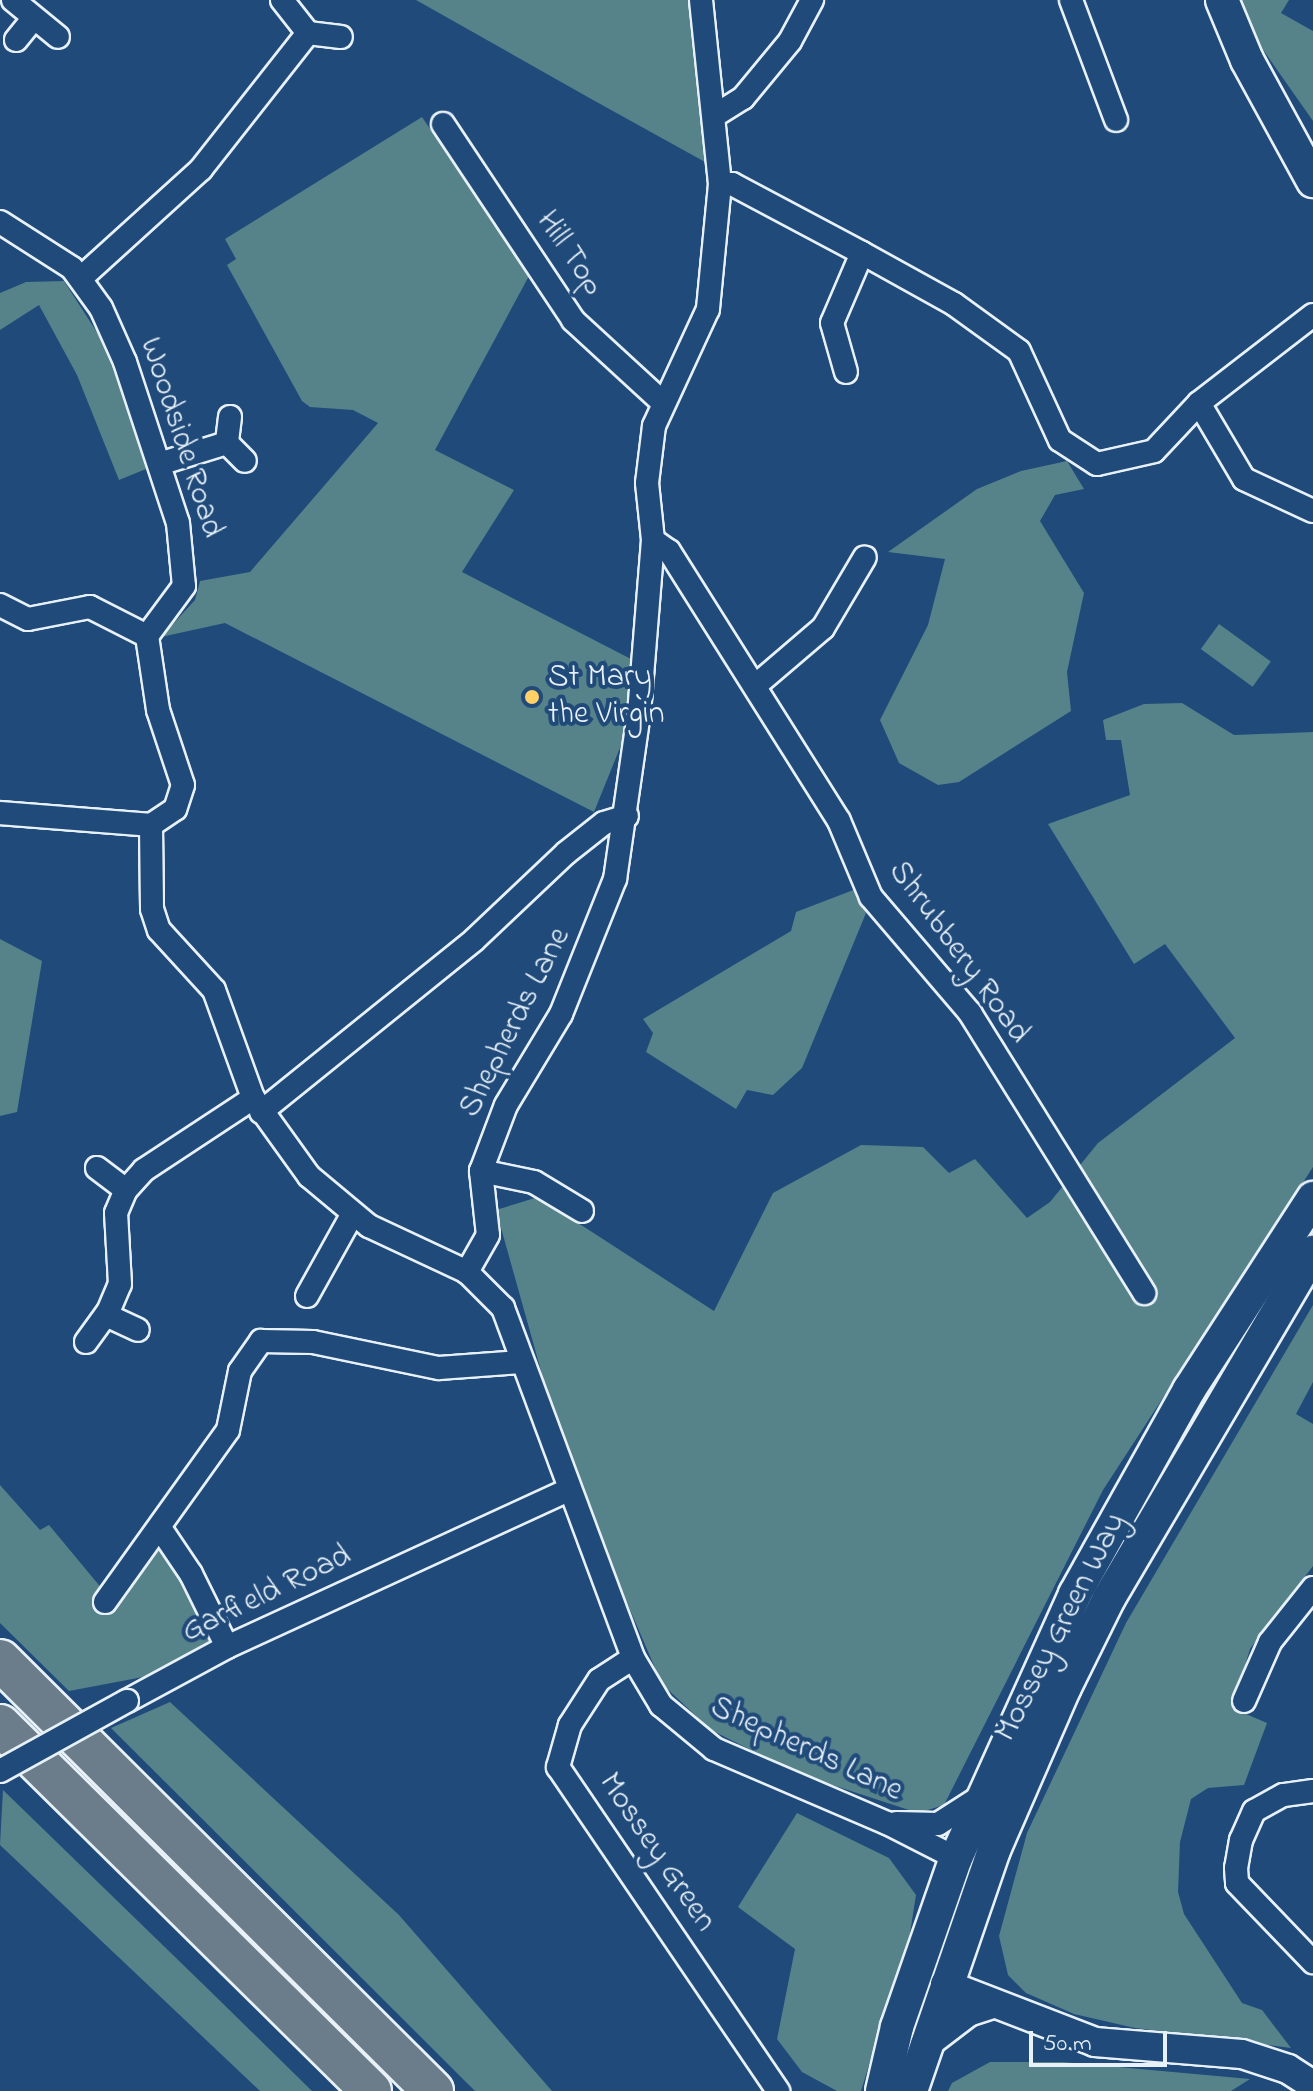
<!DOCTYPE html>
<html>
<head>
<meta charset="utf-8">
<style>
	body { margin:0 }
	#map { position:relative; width:1313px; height:2091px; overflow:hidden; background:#1f4a7a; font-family:"Indie Flower",sans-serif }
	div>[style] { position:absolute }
	.green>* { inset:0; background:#56828a; transform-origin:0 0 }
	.roads { filter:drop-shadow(2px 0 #e8f1f8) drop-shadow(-2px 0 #e8f1f8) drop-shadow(0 2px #e8f1f8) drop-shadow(0 -2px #e8f1f8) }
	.minor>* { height:22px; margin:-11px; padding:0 11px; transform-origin:11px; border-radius:11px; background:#1f4a7a }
	.tertiary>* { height:28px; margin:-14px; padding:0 14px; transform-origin:14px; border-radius:14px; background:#1f4a7a }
	.secondary>* { height:32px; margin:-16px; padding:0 16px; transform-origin:16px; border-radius:16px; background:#1f4a7a }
	.motorway>* { height:40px; margin:-20px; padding:0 20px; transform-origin:20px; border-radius:20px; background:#6b7d8b }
	.bridges { filter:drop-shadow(2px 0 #e8f1f8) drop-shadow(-2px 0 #e8f1f8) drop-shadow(0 2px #e8f1f8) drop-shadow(0 -2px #e8f1f8) }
	.minor-bridge>* { height:22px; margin:-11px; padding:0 11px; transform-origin:11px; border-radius:11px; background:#1f4a7a }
	.dots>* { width:22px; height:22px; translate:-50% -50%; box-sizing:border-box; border:4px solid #1f4a7a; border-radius:50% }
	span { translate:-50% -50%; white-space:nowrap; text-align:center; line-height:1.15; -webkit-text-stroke:8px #1f4a7a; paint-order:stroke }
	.street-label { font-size:32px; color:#e8f1f8 }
	.poi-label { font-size:32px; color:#e8f1f8 }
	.left { translate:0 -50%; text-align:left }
	.scale { position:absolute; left:1029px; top:2031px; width:138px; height:36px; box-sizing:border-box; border:4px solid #e8f1f8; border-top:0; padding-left:10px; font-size:24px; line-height:28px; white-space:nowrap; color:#e8f1f8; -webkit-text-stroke:6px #1f4a7a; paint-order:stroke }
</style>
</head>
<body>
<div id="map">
	<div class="green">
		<i style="clip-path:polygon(416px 0,691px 0,705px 162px,593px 100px)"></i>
		<i style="clip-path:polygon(1240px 0,1289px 0,1281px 13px,1313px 31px,1313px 121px,1259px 44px)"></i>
		<i style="clip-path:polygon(422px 117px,529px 276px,435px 450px,514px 490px,462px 572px,633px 660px,626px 733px,594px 812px,225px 623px,161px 637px,195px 600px,200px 581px,250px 572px,378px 423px,353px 410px,310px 407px,302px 401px,227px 265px,236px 259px,225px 239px)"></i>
		<i style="clip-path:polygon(64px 281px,98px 334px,123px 392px,146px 469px,119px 480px,77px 375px,39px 305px,0 330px,0 293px,26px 282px)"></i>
		<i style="clip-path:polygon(1067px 461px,1084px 489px,1055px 495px,1040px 521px,1084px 593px,1067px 672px,1071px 711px,959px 782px,938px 785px,899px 763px,880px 720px,928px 625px,945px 559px,888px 552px,977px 489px,1021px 471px)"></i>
		<i style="left:1219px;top:624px;width:64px;height:31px;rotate:36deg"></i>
		<i style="clip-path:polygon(1182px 703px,1234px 735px,1313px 732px,1313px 1167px,1103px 1490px,944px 1805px,918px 1813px,799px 1774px,711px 1730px,662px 1684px,609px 1561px,545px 1385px,496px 1210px,538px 1197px,714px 1311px,773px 1193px,861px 1145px,923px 1147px,949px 1173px,975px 1159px,1027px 1218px,1050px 1202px,1098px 1143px,1235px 1038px,1165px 944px,1134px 964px,1048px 824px,1130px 795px,1121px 740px,1106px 740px,1103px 720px,1144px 704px)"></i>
		<i style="clip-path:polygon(856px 889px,866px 913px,802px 1068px,773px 1095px,747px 1090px,736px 1109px,646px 1052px,653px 1033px,643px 1019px,791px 931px,796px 912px)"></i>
		<i style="clip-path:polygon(0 939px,42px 961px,17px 1112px,0 1116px)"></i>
		<i style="clip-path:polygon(1313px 1305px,1313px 1382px,1296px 1414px,1313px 1424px,1313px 1566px,1250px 1649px,1232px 1708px,1267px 1723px,1244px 1785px,1208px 1788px,1191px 1799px,1180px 1842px,1178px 1892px,1184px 1914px,1242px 2003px,1262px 2010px,1291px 2048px,1135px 2028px,1074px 2014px,1026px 1993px,1008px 1975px,999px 1936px,1027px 1833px,1126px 1623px)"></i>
		<i style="clip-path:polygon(0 1485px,40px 1530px,49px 1525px,113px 1602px,156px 1546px,166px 1548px,215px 1643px,143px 1677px,69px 1691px,0 1623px)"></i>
		<i style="clip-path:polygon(170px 1702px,399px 1915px,552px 2091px,475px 2091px,111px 1728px)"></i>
		<i style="clip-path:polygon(3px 1790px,208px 1989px,312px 2091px,260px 2091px,0 1845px)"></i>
		<i style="clip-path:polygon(797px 1813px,889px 1858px,916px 1895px,910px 1933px,861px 2091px,837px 2091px,802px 2072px,777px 2039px,795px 1949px,738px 1907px)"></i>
		<i style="clip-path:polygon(990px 2062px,1063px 2062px,1250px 2079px,1231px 2091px,948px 2091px,952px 2083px)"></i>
	</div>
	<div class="roads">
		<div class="minor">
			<i style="left:13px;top:0;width:58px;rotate:39.4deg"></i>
			<i style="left:282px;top:0;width:42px;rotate:51.8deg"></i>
			<i style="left:308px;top:33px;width:33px;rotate:7deg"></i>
			<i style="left:701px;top:0;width:185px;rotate:84.1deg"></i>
			<i style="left:720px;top:184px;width:126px;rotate:95.5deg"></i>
			<i style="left:708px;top:309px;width:129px;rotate:114.8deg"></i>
			<i style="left:654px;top:426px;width:57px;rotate:97deg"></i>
			<i style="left:647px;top:483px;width:57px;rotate:84deg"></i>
			<i style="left:653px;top:540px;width:174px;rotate:94.6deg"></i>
			<i style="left:639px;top:713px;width:168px;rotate:98.2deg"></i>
			<i style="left:615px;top:879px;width:145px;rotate:111.8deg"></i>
			<i style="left:561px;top:1014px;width:106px;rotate:121.1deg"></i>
			<i style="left:506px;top:1105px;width:71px;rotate:110.7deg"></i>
			<i style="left:481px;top:1171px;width:64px;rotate:83.8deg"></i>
			<i style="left:488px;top:1235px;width:43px;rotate:119.6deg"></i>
			<i style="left:467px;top:1272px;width:51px;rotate:45deg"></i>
			<i style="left:503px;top:1308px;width:373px;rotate:69.6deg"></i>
			<i style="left:633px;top:1658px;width:55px;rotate:59.2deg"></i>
			<i style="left:661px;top:1705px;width:69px;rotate:39.7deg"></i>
			<i style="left:714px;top:1749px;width:188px;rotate:23.2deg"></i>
			<i style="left:887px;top:1823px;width:77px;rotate:26.9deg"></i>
			<i style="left:1071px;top:0;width:128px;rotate:69.4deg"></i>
			<i style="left:16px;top:40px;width:28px;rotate:-51deg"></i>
			<i style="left:714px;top:116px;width:34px;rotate:-32deg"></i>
			<i style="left:743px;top:98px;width:74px;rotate:-50.5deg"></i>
			<i style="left:790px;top:41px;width:47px;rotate:-61.8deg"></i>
			<i style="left:443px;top:124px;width:235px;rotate:56.4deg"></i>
			<i style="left:573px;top:320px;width:120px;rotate:42.6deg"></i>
			<i style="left:720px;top:184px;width:12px"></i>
			<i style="left:732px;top:184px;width:147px;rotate:28deg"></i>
			<i style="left:862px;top:253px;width:105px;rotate:29deg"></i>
			<i style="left:954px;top:304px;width:80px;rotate:35.9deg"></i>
			<i style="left:1019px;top:351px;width:98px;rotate:65.3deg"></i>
			<i style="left:1060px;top:440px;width:44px;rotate:33deg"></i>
			<i style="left:1097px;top:464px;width:58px;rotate:-12.8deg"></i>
			<i style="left:1154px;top:451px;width:66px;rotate:-46.8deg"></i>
			<i style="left:0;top:222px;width:85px;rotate:32.6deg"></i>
			<i style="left:72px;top:268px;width:49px;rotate:54.1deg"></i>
			<i style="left:101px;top:308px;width:59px;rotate:66deg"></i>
			<i style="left:125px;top:362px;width:169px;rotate:71.8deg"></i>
			<i style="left:178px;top:523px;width:63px;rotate:84.6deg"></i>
			<i style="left:184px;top:586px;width:62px;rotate:126.5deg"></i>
			<i style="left:147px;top:636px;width:75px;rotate:81.5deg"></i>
			<i style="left:158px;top:710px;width:79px;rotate:71.6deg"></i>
			<i style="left:183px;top:785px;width:25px;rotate:108deg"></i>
			<i style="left:175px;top:809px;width:29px;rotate:146deg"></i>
			<i style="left:151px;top:825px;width:84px;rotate:89.3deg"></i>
			<i style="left:152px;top:909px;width:22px;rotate:72deg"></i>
			<i style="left:159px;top:930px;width:81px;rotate:47.5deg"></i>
			<i style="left:214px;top:990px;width:115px;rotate:70.1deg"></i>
			<i style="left:253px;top:1098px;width:96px;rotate:54.3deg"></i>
			<i style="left:309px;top:1176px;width:78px;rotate:39.8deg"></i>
			<i style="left:369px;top:1226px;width:108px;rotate:25.1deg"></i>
			<i style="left:81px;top:278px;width:162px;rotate:-42.2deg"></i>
			<i style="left:201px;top:169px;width:173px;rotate:-51.8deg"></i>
			<i style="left:1313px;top:315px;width:144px;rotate:142.3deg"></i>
			<i style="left:1199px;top:403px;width:88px;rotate:59.4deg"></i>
			<i style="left:1244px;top:479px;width:76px;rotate:24.9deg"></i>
			<i style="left:846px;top:372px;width:51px;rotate:-105.9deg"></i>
			<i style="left:832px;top:323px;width:76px;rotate:-66.8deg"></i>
			<i style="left:230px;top:417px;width:26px;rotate:97deg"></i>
			<i style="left:227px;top:443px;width:25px;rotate:45deg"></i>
			<i style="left:159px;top:464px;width:71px;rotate:-17.2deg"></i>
			<i style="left:653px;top:540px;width:19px;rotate:35deg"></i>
			<i style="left:669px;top:551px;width:319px;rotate:57.8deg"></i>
			<i style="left:839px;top:821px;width:82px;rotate:67.2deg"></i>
			<i style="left:871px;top:897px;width:153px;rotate:49.5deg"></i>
			<i style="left:970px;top:1013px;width:330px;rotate:58.1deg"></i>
			<i style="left:0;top:605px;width:31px;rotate:27deg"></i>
			<i style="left:28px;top:619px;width:63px;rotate:-11deg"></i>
			<i style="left:90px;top:607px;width:64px;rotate:27deg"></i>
			<i style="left:755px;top:686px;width:89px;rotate:-40.5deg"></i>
			<i style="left:823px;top:628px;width:82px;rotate:-59.4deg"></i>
			<i style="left:0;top:813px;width:151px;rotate:4.5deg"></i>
			<i style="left:261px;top:1112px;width:274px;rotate:-38.9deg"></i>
			<i style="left:474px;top:940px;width:127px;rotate:-43.4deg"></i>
			<i style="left:566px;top:853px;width:48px;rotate:-38.3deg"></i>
			<i style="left:604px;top:823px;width:24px;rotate:-17deg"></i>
			<i style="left:97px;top:1168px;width:36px;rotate:37deg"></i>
			<i style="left:481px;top:1171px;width:54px;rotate:11.7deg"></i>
			<i style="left:534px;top:1182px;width:56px;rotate:31.1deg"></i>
			<i style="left:307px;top:1296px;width:93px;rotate:-60.9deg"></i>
			<i style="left:106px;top:1315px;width:35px;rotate:25deg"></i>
			<i style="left:86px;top:1342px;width:37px;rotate:-54deg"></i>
			<i style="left:108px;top:1312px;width:30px;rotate:-67deg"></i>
			<i style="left:120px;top:1284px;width:71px;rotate:-93.2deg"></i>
			<i style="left:116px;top:1213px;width:25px;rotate:-67deg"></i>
			<i style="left:126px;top:1190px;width:27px;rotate:-48deg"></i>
			<i style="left:144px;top:1170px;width:131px;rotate:-33.4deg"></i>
			<i style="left:160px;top:1528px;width:55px;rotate:56deg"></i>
			<i style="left:191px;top:1574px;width:81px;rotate:63.7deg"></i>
			<i style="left:105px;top:1602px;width:211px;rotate:-54.4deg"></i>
			<i style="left:228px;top:1430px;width:60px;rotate:-78.5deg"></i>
			<i style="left:240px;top:1371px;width:37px;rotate:-55deg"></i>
			<i style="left:261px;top:1341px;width:52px;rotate:1.1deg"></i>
			<i style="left:313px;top:1342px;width:129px;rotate:11.7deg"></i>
			<i style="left:439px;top:1368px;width:82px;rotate:-4.2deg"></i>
			<i style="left:633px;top:1658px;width:40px;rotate:147.1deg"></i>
			<i style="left:599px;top:1680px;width:54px;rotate:122.8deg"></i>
			<i style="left:570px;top:1725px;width:44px;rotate:105.9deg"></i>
			<i style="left:558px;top:1767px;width:392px;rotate:55.8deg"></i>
			<i style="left:127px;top:1701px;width:114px;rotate:-28.4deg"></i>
			<i style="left:227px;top:1647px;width:376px;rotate:-24.7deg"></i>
			<i style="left:1244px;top:1701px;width:64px;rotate:-66.2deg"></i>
			<i style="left:1270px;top:1642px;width:69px;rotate:-51.5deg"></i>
			<i style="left:1313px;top:1791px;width:30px;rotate:172deg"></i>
			<i style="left:1283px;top:1795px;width:33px;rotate:151deg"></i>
			<i style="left:1254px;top:1811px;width:32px;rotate:114deg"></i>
			<i style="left:1241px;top:1840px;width:28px;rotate:100deg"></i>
			<i style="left:1236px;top:1868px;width:15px;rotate:86deg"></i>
			<i style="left:1237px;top:1883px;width:110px;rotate:46.1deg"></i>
			<i style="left:896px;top:1823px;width:42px;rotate:1.4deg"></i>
			<i style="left:938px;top:1824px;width:50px;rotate:-32.7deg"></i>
		</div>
		<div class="tertiary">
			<i style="left:945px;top:1984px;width:161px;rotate:21.1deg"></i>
			<i style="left:1095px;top:2042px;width:147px;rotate:4.7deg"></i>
			<i style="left:1242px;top:2054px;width:48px;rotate:18.1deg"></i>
			<i style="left:1288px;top:2069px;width:30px;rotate:33deg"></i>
			<i style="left:925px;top:2045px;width:54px;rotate:-37.5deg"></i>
			<i style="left:968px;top:2012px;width:26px;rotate:-18deg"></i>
		</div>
		<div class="secondary">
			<i style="left:1222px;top:0;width:65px;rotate:67.4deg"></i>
			<i style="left:1247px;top:60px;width:138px;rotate:61.4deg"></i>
			<i style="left:882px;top:2091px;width:66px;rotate:-76.8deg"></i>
			<i style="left:897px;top:2027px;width:179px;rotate:-70.8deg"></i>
			<i style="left:956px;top:1858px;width:290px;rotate:-65.7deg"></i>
			<i style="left:1075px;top:1594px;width:234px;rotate:-60.8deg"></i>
			<i style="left:1189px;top:1390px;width:229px;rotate:-57.1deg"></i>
			<i style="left:911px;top:2091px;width:255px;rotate:-71deg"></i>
			<i style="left:994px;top:1850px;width:178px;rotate:-66.5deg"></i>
			<i style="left:1065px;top:1687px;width:99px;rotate:-63.7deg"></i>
			<i style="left:1109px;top:1598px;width:402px;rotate:-59.5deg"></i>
		</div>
		<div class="motorway">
			<i style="left:0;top:1660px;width:611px;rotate:44.87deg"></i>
			<i style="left:0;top:1725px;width:521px;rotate:44.61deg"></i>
		</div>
	</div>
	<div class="bridges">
		<div class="minor-bridge">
			<i style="left:0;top:1771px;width:145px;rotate:-28.9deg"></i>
		</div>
	</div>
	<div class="dots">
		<i style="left:532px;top:697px;background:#ffd166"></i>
	</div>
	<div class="street-label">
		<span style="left:569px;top:254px;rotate:56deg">Hill Top</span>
		<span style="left:180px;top:438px;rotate:72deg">Woodside Road</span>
		<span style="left:958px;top:953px;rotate:54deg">Shrubbery Road</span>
		<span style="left:516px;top:1023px;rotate:-63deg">Shepherds Lane</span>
		<span style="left:267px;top:1595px;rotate:-26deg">Garfield Road</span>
		<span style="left:1062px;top:1628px;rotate:-63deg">Mossey Green Way</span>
		<span style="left:806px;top:1750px;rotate:25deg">Shepherds Lane</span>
		<span style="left:656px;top:1853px;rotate:56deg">Mossey Green</span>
	</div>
	<div class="poi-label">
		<span class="left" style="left:548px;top:697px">St Mary<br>the Virgin</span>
	</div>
	<div class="scale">50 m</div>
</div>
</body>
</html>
